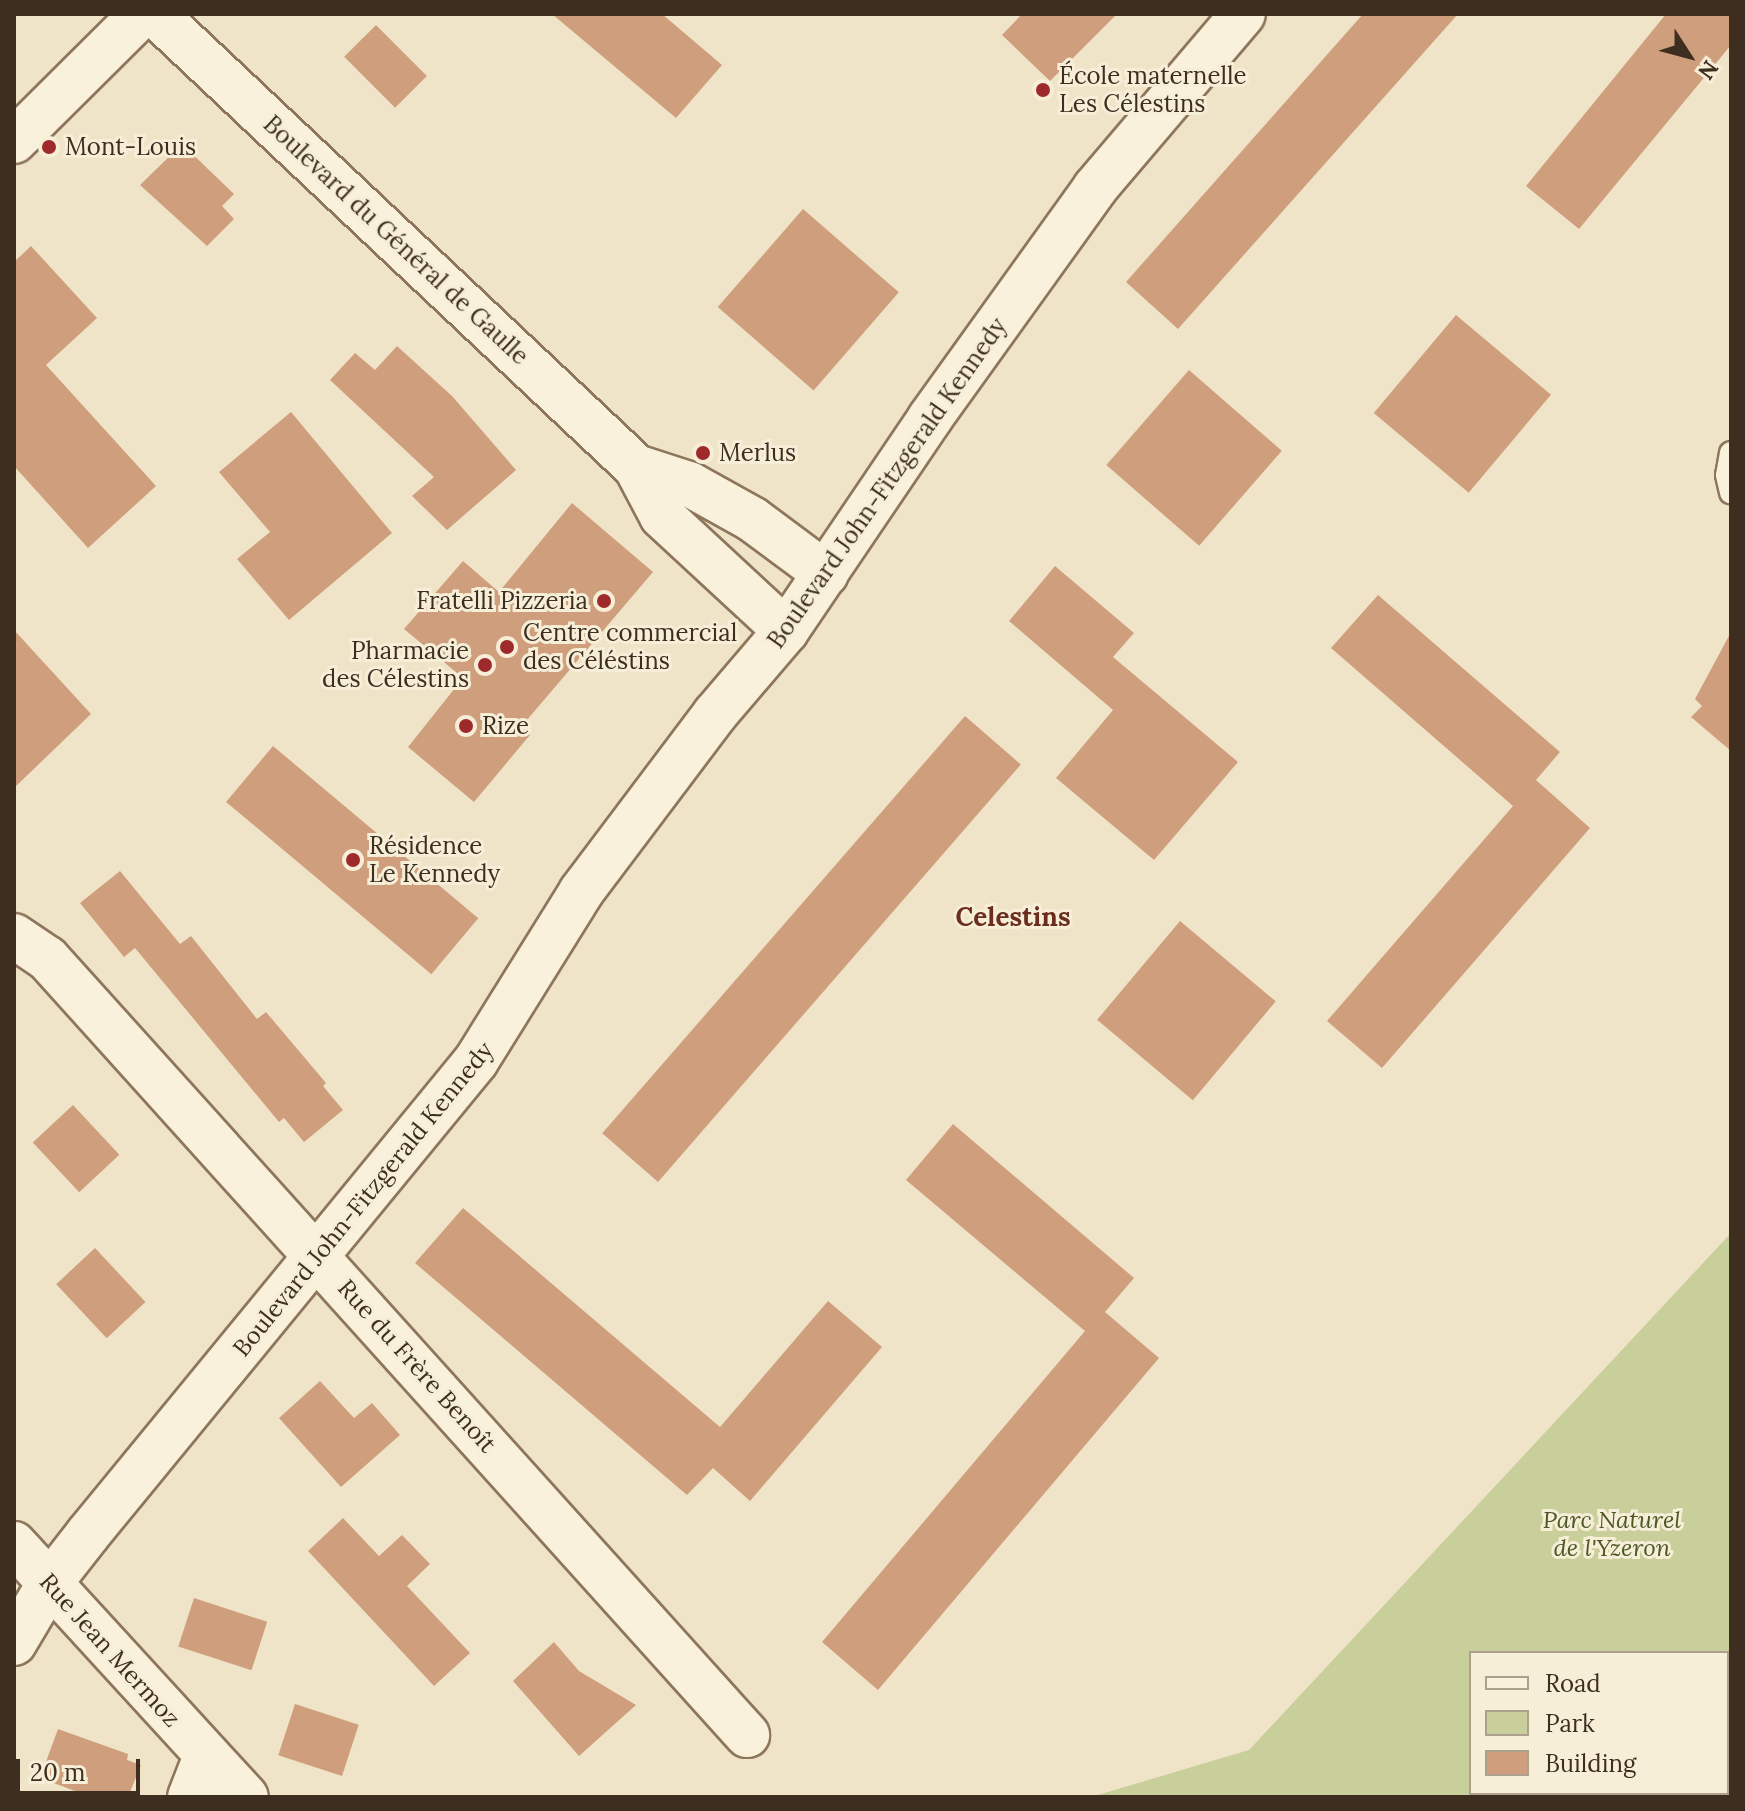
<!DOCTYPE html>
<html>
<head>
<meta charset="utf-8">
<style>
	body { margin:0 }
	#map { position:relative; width:1745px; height:1811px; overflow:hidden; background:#f0e4c8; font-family:Lora,serif }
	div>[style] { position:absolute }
	.green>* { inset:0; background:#c9cf9b }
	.building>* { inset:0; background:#cf9f7d; transform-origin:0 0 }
	.path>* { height:5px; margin-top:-2.5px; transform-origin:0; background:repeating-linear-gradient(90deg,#8d765c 0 6px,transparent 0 10px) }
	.roads { filter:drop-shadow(2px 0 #8d765c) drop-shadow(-2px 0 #8d765c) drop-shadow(0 2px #8d765c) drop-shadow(0 -2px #8d765c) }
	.service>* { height:22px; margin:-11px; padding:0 11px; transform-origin:11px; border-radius:11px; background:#faf1dc }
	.minor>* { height:44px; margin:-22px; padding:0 22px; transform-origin:22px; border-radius:22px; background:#faf1dc }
	.dots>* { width:22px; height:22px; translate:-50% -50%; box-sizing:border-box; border:4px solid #f7eed8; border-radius:50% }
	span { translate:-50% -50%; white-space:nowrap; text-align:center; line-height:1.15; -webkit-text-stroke:6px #f7eed8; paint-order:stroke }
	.poi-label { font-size:24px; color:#3d2e20 }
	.left { translate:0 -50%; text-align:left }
	.right { translate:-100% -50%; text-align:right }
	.street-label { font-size:24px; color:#3d2e20 }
	.park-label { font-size:24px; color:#4d5a26; font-style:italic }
	.neighbourhood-label { font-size:26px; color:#6b2e1e; font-weight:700 }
	.frame { position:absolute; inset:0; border:16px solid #3d2e20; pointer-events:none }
	.legend { position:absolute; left:1469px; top:1651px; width:260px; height:144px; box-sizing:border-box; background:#f7eed8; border:2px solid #ada18e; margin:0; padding:10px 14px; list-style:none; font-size:24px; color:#3d2e20 }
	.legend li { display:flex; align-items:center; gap:16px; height:40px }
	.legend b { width:40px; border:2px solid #ada18e }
	.north { position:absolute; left:1649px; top:16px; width:80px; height:80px; -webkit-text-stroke:6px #f7eed8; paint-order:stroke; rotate:126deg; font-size:22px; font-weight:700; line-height:32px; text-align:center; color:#3d2e20 }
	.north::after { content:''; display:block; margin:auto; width:28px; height:36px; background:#3d2e20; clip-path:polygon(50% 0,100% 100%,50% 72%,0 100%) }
	.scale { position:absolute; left:16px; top:1759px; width:124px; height:36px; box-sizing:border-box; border:4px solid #3d2e20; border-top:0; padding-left:10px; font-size:24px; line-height:28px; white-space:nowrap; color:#3d2e20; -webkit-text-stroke:6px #f7eed8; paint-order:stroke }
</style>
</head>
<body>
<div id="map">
	<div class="green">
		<i style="clip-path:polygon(evenodd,1731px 1233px,1731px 1797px,1091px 1797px,1249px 1750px,1731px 1233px,1471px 1653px,1727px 1653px,1727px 1793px,1471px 1793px,1471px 1653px)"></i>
	</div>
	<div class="building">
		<i style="clip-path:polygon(552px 14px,662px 14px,722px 65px,676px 118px)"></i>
		<i style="clip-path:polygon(1022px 14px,1117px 14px,1050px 81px,1002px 35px)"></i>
		<i style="clip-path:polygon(1363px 14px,1458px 14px,1178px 329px,1126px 282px)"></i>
		<i style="clip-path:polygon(1666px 14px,1731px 14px,1731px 45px,1579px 229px,1526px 186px)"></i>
		<i style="left:376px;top:25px;width:72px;height:45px;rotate:45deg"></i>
		<i style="clip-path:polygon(182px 144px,234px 194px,222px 206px,234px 219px,207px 246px,140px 185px)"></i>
		<i style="left:803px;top:209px;width:127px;height:130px;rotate:41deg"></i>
		<i style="clip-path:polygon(31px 246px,97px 318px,46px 365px,156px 486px,88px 548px,14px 466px,14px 262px)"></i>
		<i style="left:1456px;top:315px;width:124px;height:128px;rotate:40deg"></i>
		<i style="clip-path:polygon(397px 346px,452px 396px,516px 470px,447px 530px,412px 496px,434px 477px,330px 380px,355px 353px,375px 370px)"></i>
		<i style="left:1189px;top:370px;width:123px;height:126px;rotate:41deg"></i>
		<i style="clip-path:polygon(291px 412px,392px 533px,289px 620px,237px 559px,270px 532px,219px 472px)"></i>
		<i style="clip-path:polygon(572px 503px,653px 572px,521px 727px,530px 735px,474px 802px,408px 747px,463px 678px,404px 629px,463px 561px,499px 592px)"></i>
		<i style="clip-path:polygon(1055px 566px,1134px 633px,1113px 657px,1238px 762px,1154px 860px,1056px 778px,1113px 710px,1009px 621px)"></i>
		<i style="clip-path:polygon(1378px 595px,1560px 752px,1536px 780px,1590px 828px,1382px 1068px,1327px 1021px,1513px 806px,1331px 648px)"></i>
		<i style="clip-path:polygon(14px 630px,91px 714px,14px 788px)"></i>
		<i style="clip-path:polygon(1731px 632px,1731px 751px,1691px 717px,1702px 706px,1695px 699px)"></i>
		<i style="left:965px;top:716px;width:74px;height:553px;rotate:41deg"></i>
		<i style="left:273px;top:746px;width:268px;height:73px;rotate:40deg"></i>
		<i style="clip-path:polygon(120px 871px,180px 944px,191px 936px,257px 1019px,266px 1012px,326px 1083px,323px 1086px,343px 1110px,304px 1142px,284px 1118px,279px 1122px,135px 948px,124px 957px,80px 903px)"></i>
		<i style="left:1180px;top:921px;width:125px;height:129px;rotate:40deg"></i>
		<i style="left:73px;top:1105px;width:68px;height:55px;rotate:47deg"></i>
		<i style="clip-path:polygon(953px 1124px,1134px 1278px,1105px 1312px,1159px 1358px,878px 1690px,822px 1642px,1085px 1331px,906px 1180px)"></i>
		<i style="clip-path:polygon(463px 1208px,720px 1427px,828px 1301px,882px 1347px,750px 1501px,713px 1468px,687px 1495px,415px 1263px)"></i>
		<i style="left:95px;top:1248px;width:74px;height:53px;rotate:47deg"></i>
		<i style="clip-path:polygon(320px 1381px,354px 1418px,372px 1403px,400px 1435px,341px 1487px,279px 1418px)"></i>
		<i style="clip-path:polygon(343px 1518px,379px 1556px,402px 1535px,430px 1564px,407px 1586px,470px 1653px,434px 1686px,308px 1551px)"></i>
		<i style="left:194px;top:1598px;width:77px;height:51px;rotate:18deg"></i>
		<i style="clip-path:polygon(554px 1642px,579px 1671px,636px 1705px,579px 1756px,513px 1681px)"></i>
		<i style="left:295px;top:1704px;width:67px;height:54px;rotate:18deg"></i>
		<i style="clip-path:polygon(58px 1729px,128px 1754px,127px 1760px,141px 1765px,128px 1797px,91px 1797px,40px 1778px)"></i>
	</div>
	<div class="path">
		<i style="left:1727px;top:1777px;width:21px;rotate:-79deg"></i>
		<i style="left:1723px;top:1797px;width:4px;rotate:-76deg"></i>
	</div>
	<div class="roads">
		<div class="service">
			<i style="left:1731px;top:453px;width:22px;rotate:100deg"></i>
			<i style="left:1727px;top:475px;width:18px;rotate:77deg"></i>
		</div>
		<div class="minor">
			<i style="left:155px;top:14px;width:661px;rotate:43.28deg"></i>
			<i style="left:636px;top:467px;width:55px;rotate:62deg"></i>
			<i style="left:662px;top:516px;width:169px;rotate:42.8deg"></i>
			<i style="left:14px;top:141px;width:180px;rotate:-44.8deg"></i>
			<i style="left:636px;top:467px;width:56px;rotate:17.8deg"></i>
			<i style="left:689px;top:484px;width:72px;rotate:29.1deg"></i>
			<i style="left:752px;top:519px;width:92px;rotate:36.6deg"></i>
			<i style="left:14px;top:936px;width:40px;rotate:34deg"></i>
			<i style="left:47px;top:958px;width:1046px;rotate:47.98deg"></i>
			<i style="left:14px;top:1544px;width:343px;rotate:47.5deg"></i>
			<i style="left:14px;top:1643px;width:69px;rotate:-59.3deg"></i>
			<i style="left:49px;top:1584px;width:63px;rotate:-52deg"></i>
			<i style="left:88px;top:1534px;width:612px;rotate:-50.64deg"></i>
			<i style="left:476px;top:1061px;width:199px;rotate:-58.1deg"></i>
			<i style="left:581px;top:892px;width:223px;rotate:-53deg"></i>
			<i style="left:715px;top:714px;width:109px;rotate:-49.5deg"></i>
			<i style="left:786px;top:631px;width:257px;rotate:-55.9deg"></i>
			<i style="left:930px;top:418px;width:283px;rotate:-54.3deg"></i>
			<i style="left:1095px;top:188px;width:228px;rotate:-49.6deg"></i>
			<i style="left:190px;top:1797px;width:44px;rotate:-68.7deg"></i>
		</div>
	</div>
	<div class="dots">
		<i style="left:1043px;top:90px;background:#9e2a2b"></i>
		<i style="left:49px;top:147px;background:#9e2a2b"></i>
		<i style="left:703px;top:453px;background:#9e2a2b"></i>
		<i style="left:604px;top:601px;background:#9e2a2b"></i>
		<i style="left:507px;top:647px;background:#9e2a2b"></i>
		<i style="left:485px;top:665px;background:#9e2a2b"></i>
		<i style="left:466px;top:726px;background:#9e2a2b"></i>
		<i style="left:353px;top:860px;background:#9e2a2b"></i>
	</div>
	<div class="poi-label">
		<span class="left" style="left:1059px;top:90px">École maternelle<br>Les Célestins</span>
		<span class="left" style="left:65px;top:147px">Mont-Louis</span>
		<span class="left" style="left:719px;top:453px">Merlus</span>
		<span class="right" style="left:588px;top:601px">Fratelli Pizzeria</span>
		<span class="left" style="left:523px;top:647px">Centre commercial<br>des Céléstins</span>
		<span class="right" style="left:469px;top:665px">Pharmacie<br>des Célestins</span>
		<span class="left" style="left:482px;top:726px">Rize</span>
		<span class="left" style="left:369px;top:860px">Résidence<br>Le Kennedy</span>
	</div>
	<div class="street-label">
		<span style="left:396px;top:240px;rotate:43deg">Boulevard du Général de Gaulle</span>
		<span style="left:887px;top:483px;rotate:-55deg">Boulevard John-Fitzgerald Kennedy</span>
		<span style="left:363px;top:1199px;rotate:-51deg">Boulevard John-Fitzgerald Kennedy</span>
		<span style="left:417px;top:1366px;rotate:48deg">Rue du Frère Benoît</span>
		<span style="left:110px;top:1650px;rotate:48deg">Rue Jean Mermoz</span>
	</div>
	<div class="park-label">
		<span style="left:1612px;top:1534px">Parc Naturel<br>de l'Yzeron</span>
	</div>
	<div class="neighbourhood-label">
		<span style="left:1013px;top:917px">Celestins</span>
	</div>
	<div class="frame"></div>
	<ul class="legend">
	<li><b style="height:10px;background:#faf1dc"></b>Road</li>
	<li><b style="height:22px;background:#c9cf9b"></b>Park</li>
	<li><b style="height:22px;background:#cf9f7d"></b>Building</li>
	</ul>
	<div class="north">N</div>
	<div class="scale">20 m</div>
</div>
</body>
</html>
